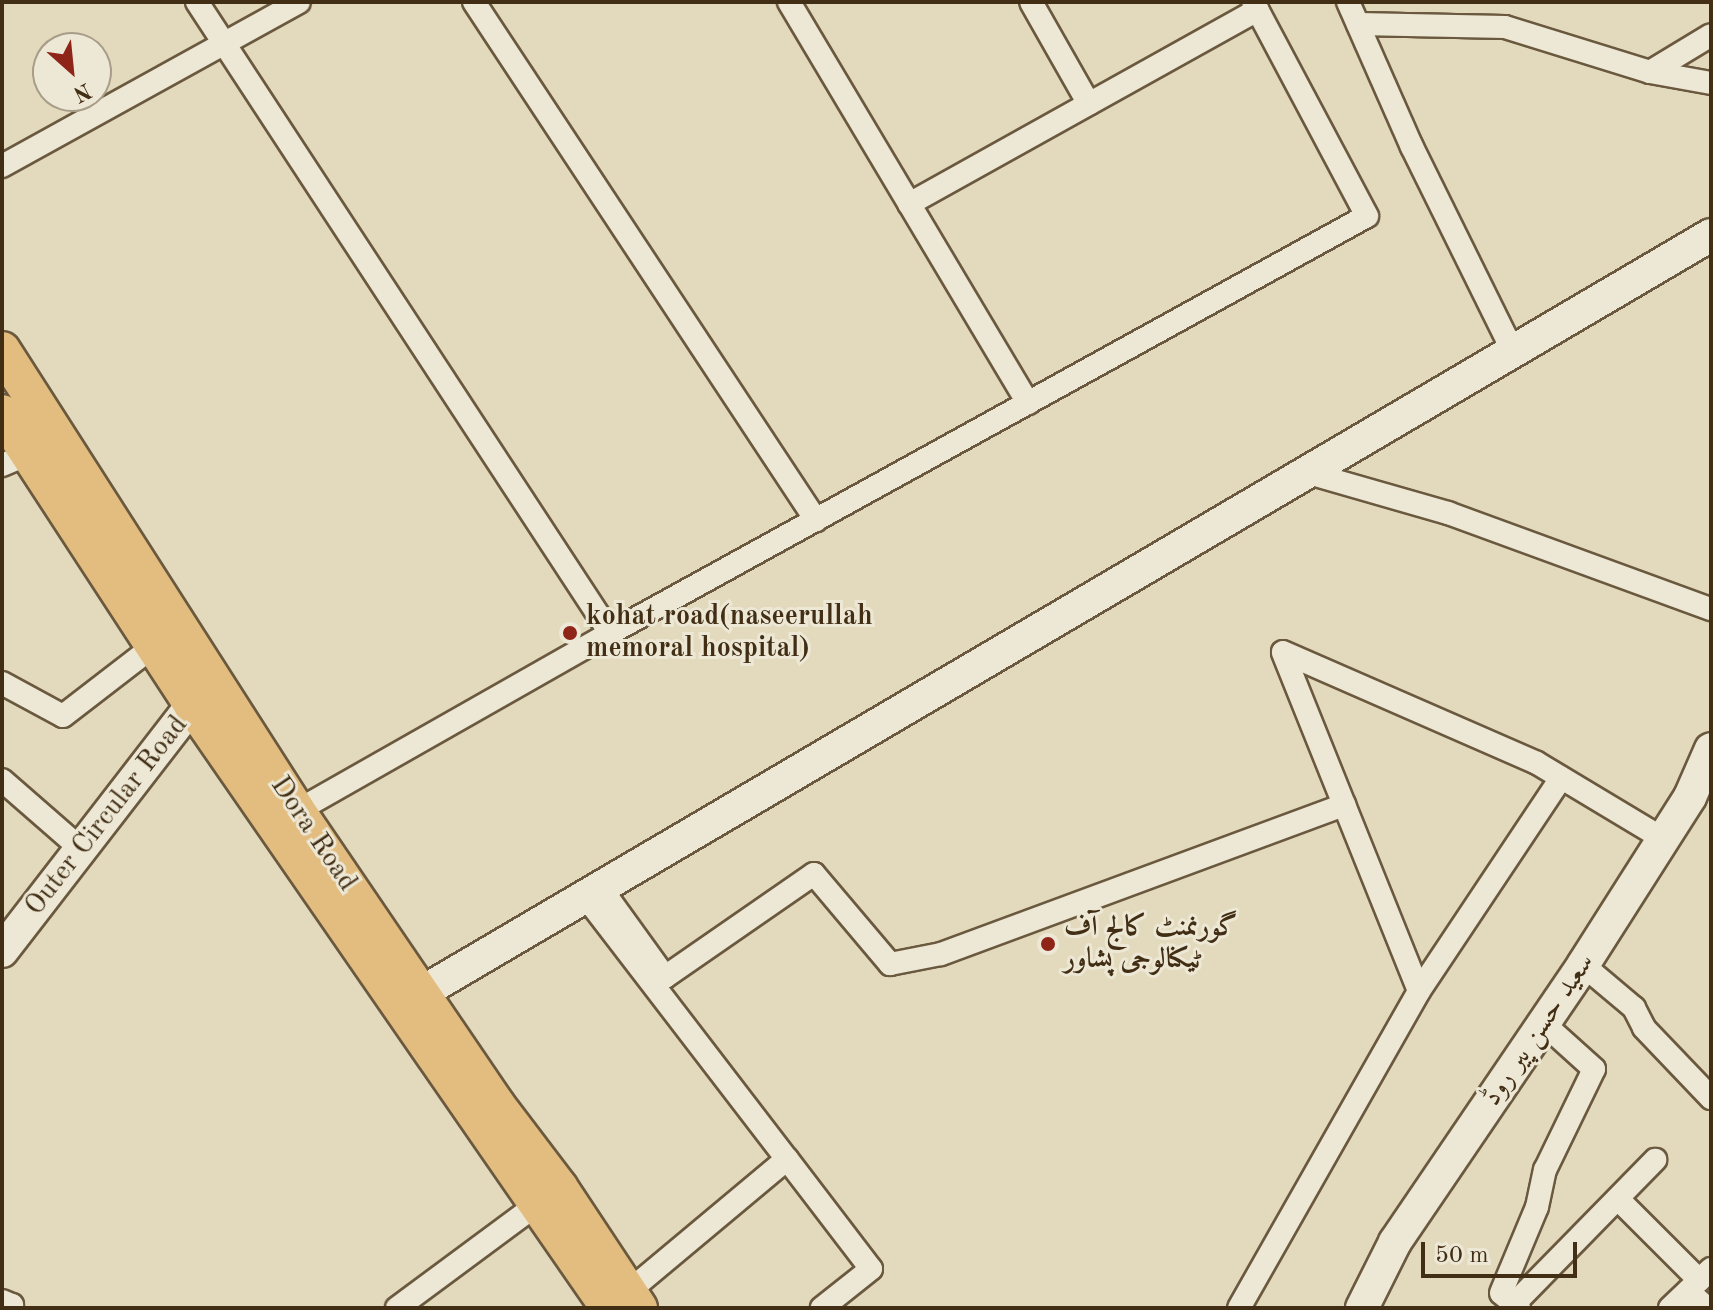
<!DOCTYPE html>
<html>
<head>
<meta charset="utf-8">
<style>
	body { margin:0 }
	#map { position:relative; width:1713px; height:1310px; overflow:hidden; background:#e3dabe; font-family:"Old Standard TT",Amiri,serif }
	div>[style] { position:absolute }
	.roads { filter:drop-shadow(2px 0 #6a593e) drop-shadow(-2px 0 #6a593e) drop-shadow(0 2px #6a593e) drop-shadow(0 -2px #6a593e) }
	.street>* { height:22px; margin:-11px; padding:0 11px; transform-origin:11px; border-radius:11px; background:#ede7d5 }
	.secondary>* { height:32px; margin:-16px; padding:0 16px; transform-origin:16px; border-radius:16px; background:#ede7d5 }
	.primary>* { height:36px; margin:-18px; padding:0 18px; transform-origin:18px; border-radius:18px; background:#e2bd7f }
	.dots>* { width:22px; height:22px; translate:-50% -50%; box-sizing:border-box; border:4px solid #ede7d5; border-radius:50% }
	span { translate:-50% -50%; white-space:nowrap; text-align:center; line-height:1.15; -webkit-text-stroke:6px #ede7d5; paint-order:stroke }
	.poi-label { font-size:28px; color:#412e14; font-weight:700 }
	.left { translate:0 -50%; text-align:left }
	.street-label { font-size:28px; color:#412e14 }
	.frame { position:absolute; inset:0; border:4px solid #412e14; pointer-events:none }
	.north { position:absolute; left:32px; top:32px; width:80px; height:80px; box-sizing:border-box; background:#ede7d5; border:2px solid #a89d88; border-radius:50%; rotate:153deg; font-size:22px; font-weight:700; line-height:32px; text-align:center; color:#412e14 }
	.north::after { content:''; display:block; margin:auto; width:28px; height:36px; background:#8f2418; clip-path:polygon(50% 0,100% 100%,50% 72%,0 100%) }
	.scale { position:absolute; left:1421px; top:1242px; width:156px; height:36px; box-sizing:border-box; border:4px solid #412e14; border-top:0; padding-left:10px; font-size:24px; line-height:28px; white-space:nowrap; color:#412e14; -webkit-text-stroke:6px #ede7d5; paint-order:stroke }
</style>
</head>
<body>
<div id="map">
	<div class="roads">
		<div class="street">
			<i style="left:197px;top:2px;width:754px;rotate:56.79deg"></i>
			<i style="left:474px;top:2px;width:621px;rotate:56.57deg"></i>
			<i style="left:789px;top:2px;width:467px;rotate:59.2deg"></i>
			<i style="left:1031px;top:2px;width:117px;rotate:60.4deg"></i>
			<i style="left:1348px;top:2px;width:158px;rotate:66.2deg"></i>
			<i style="left:1412px;top:147px;width:228px;rotate:63.7deg"></i>
			<i style="left:1358px;top:24px;width:147px;rotate:1.2deg"></i>
			<i style="left:1505px;top:27px;width:152px;rotate:17.2deg"></i>
			<i style="left:1650px;top:72px;width:62px;rotate:10.2deg"></i>
			<i style="left:1650px;top:72px;width:71px;rotate:-31.2deg"></i>
			<i style="left:2px;top:166px;width:339px;rotate:-28.9deg"></i>
			<i style="left:909px;top:204px;width:399px;rotate:-29.1deg"></i>
			<i style="left:2px;top:465px;width:28px;rotate:-23deg"></i>
			<i style="left:1305px;top:472px;width:149px;rotate:16deg"></i>
			<i style="left:1448px;top:513px;width:280px;rotate:20.1deg"></i>
			<i style="left:2px;top:683px;width:69px;rotate:28.4deg"></i>
			<i style="left:63px;top:716px;width:115px;rotate:-37.6deg"></i>
			<i style="left:2px;top:780px;width:105px;rotate:41.1deg"></i>
			<i style="left:297px;top:811px;width:360px;rotate:-29.6deg"></i>
			<i style="left:610px;top:633px;width:864px;rotate:-28.85deg"></i>
			<i style="left:1367px;top:216px;width:242px;rotate:-118deg"></i>
			<i style="left:600px;top:887px;width:111px;rotate:54.2deg"></i>
			<i style="left:665px;top:977px;width:181px;rotate:-34.7deg"></i>
			<i style="left:814px;top:874px;width:118px;rotate:49.8deg"></i>
			<i style="left:890px;top:964px;width:52px;rotate:-11.1deg"></i>
			<i style="left:941px;top:954px;width:430px;rotate:-20.3deg"></i>
			<i style="left:585px;top:896px;width:332px;rotate:52.5deg"></i>
			<i style="left:787px;top:1159px;width:207px;rotate:140.1deg"></i>
			<i style="left:1583px;top:965px;width:67px;rotate:40.1deg"></i>
			<i style="left:1634px;top:1008px;width:22px;rotate:63deg"></i>
			<i style="left:1644px;top:1028px;width:97px;rotate:46.3deg"></i>
			<i style="left:1419px;top:991px;width:256px;rotate:-56.3deg"></i>
			<i style="left:787px;top:1159px;width:138px;rotate:52.6deg"></i>
			<i style="left:871px;top:1269px;width:63px;rotate:141.5deg"></i>
			<i style="left:1618px;top:1199px;width:115px;rotate:45deg"></i>
			<i style="left:1688px;top:1291px;width:25px;rotate:42deg"></i>
			<i style="left:2px;top:1301px;width:11px;rotate:22deg"></i>
			<i style="left:12px;top:1305px;width:3px;rotate:108deg"></i>
			<i style="left:1514px;top:1304px;width:202px;rotate:-45.6deg"></i>
			<i style="left:397px;top:1308px;width:172px;rotate:-36.5deg"></i>
			<i style="left:1239px;top:1308px;width:365px;rotate:-60.4deg"></i>
			<i style="left:1419px;top:991px;width:365px;rotate:-111.9deg"></i>
			<i style="left:1283px;top:652px;width:277px;rotate:23.6deg"></i>
			<i style="left:1537px;top:763px;width:146px;rotate:31deg"></i>
			<i style="left:1519px;top:1308px;width:23px;rotate:-140deg"></i>
			<i style="left:1501px;top:1293px;width:93px;rotate:-67.3deg"></i>
			<i style="left:1537px;top:1207px;width:38px;rotate:-78deg"></i>
			<i style="left:1545px;top:1170px;width:112px;rotate:-64.1deg"></i>
			<i style="left:1594px;top:1069px;width:67px;rotate:-138deg"></i>
			<i style="left:1670px;top:1308px;width:57px;rotate:-43.6deg"></i>
		</div>
		<div class="secondary">
			<i style="left:2px;top:951px;width:311px;rotate:-52.3deg"></i>
			<i style="left:421px;top:993px;width:1496px;rotate:-30.44deg"></i>
			<i style="left:1362px;top:1308px;width:74px;rotate:-63.4deg"></i>
			<i style="left:1395px;top:1242px;width:335px;rotate:-55.8deg"></i>
			<i style="left:1583px;top:965px;width:199px;rotate:-57.5deg"></i>
			<i style="left:1690px;top:797px;width:52px;rotate:-66.4deg"></i>
		</div>
		<div class="primary">
			<i style="left:2px;top:350px;width:547px;rotate:57.38deg"></i>
			<i style="left:297px;top:811px;width:354px;rotate:55.8deg"></i>
			<i style="left:496px;top:1104px;width:104px;rotate:52.8deg"></i>
			<i style="left:559px;top:1187px;width:145px;rotate:56.5deg"></i>
			<i style="left:2px;top:413px;width:348px;rotate:56.9deg"></i>
			<i style="left:192px;top:705px;width:733px;rotate:55.33deg"></i>
		</div>
	</div>
	<div class="dots">
		<i style="left:570px;top:633px;background:#8f2418"></i>
		<i style="left:1048px;top:944px;background:#8f2418"></i>
	</div>
	<div class="poi-label">
		<span class="left" style="left:586px;top:633px">kohat road(naseerullah<br>memoral hospital)</span>
		<span class="left" style="left:1064px;top:944px">گورنمنٹ کالج آف<br>ٹیکنالوجی پشاور</span>
	</div>
	<div class="street-label">
		<span style="left:107px;top:816px;rotate:-52deg">Outer Circular Road</span>
		<span style="left:313px;top:834px;rotate:56deg">Dora Road</span>
		<span style="left:1539px;top:1030px;rotate:-56deg">سعید حسن پیر روڈ</span>
	</div>
	<div class="frame"></div>
	<div class="north">N</div>
	<div class="scale">50 m</div>
</div>
</body>
</html>
